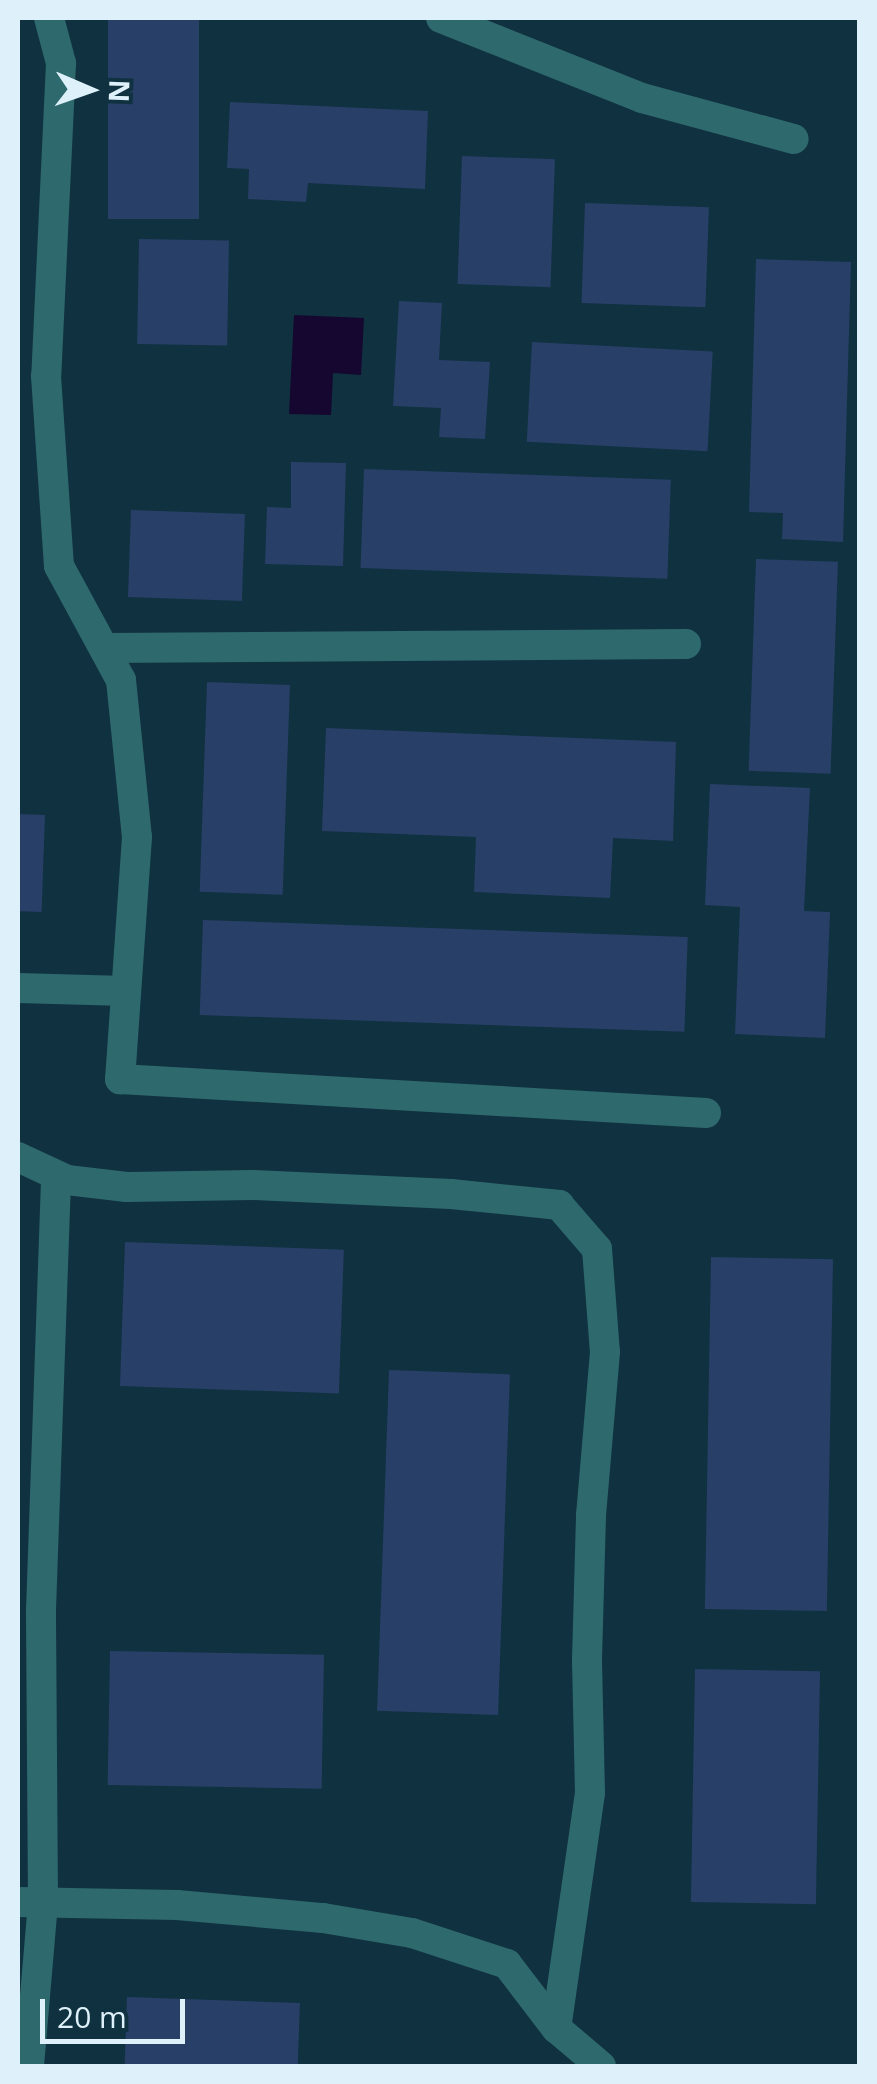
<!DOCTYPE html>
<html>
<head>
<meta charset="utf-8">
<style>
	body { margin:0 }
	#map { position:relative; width:877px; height:2084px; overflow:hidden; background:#10313f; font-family:"Open Sans",sans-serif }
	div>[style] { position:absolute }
	.water>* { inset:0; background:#150730 }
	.building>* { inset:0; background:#283f68; transform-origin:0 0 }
	.minor>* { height:30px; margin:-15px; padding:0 15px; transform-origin:15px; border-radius:15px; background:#2e696d }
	span { translate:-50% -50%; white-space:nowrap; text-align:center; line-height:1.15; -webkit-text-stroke:8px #10313f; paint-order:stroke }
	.frame { position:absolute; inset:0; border:20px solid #def0f9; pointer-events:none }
	.north { position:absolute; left:40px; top:40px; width:100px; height:100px; -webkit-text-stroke:8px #10313f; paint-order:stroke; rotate:92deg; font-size:28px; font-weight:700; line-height:40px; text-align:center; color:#def0f9 }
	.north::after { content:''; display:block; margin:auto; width:35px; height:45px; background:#def0f9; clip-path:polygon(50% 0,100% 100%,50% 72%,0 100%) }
	.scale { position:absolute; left:40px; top:1999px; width:145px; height:45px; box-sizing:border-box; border:5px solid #def0f9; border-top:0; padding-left:12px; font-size:30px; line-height:35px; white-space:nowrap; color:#def0f9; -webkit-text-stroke:8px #10313f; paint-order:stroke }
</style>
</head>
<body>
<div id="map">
	<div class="water">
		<i style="clip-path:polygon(294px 315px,364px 318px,361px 375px,333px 373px,331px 415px,289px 414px)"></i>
	</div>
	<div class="building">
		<i style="left:108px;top:18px;width:91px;height:201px"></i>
		<i style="clip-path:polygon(230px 102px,428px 111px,425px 189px,308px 183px,306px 202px,248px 199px,249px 169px,227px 168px)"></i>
		<i style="left:462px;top:156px;width:93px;height:128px;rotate:2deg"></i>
		<i style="left:585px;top:203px;width:124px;height:100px;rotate:2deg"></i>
		<i style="left:139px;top:239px;width:90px;height:105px;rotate:1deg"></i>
		<i style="clip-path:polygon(756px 259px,851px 262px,843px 542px,782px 539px,783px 513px,749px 512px)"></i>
		<i style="clip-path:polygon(399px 301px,442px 303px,439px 360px,490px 362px,485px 439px,439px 437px,441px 408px,393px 406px)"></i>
		<i style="left:532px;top:342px;width:181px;height:100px;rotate:3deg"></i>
		<i style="clip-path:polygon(291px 462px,346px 463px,343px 566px,265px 564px,267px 507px,291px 508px)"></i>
		<i style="left:364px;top:469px;width:307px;height:99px;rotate:2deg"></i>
		<i style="left:131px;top:510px;width:114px;height:87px;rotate:2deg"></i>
		<i style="left:756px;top:559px;width:82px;height:212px;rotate:2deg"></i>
		<i style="left:207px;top:682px;width:83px;height:210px;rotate:2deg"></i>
		<i style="clip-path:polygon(326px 728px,676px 742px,673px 841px,613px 838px,610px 898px,474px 892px,476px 837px,322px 831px)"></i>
		<i style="clip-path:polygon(710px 784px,810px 788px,804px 911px,830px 912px,825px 1038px,735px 1034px,740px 907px,705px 905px)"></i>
		<i style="left:18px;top:814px;width:27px;height:97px;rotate:2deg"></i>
		<i style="left:203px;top:920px;width:485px;height:95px;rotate:2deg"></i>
		<i style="left:125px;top:1242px;width:219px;height:144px;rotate:2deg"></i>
		<i style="left:711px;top:1257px;width:122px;height:352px;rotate:1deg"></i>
		<i style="left:389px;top:1370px;width:121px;height:341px;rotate:2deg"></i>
		<i style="left:110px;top:1651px;width:214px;height:134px;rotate:1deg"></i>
		<i style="left:695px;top:1669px;width:125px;height:233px;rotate:1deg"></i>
		<i style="left:127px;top:1997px;width:173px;height:69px;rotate:2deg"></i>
	</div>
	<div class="minor">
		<i style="left:49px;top:18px;width:47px;rotate:75.1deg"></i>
		<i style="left:61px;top:63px;width:313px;rotate:92.7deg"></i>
		<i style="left:46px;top:376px;width:190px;rotate:86.1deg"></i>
		<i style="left:59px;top:566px;width:130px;rotate:61.5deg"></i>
		<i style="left:121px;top:680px;width:158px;rotate:84.2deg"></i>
		<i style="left:137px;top:837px;width:243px;rotate:94deg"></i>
		<i style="left:120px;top:1079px;width:587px;rotate:3.32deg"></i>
		<i style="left:441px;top:18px;width:216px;rotate:21.7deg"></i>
		<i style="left:642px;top:98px;width:157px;rotate:15.1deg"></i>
		<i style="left:104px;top:648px;width:582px;rotate:-0.39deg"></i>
		<i style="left:18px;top:988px;width:107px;rotate:1.6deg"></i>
		<i style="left:18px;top:1157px;width:54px;rotate:25.1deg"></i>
		<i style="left:67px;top:1180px;width:60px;rotate:6.7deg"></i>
		<i style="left:127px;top:1187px;width:126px;rotate:-0.9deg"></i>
		<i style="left:253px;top:1185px;width:198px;rotate:2.6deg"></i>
		<i style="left:451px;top:1194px;width:109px;rotate:5.8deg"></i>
		<i style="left:559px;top:1205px;width:58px;rotate:49.2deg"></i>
		<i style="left:597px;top:1249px;width:103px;rotate:85.6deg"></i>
		<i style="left:605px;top:1352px;width:165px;rotate:94.9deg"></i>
		<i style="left:591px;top:1516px;width:145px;rotate:91.6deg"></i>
		<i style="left:587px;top:1661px;width:132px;rotate:88.7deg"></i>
		<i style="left:590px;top:1793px;width:237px;rotate:98.2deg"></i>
		<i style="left:18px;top:1902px;width:159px;rotate:1.1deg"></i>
		<i style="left:177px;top:1905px;width:147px;rotate:5.1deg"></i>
		<i style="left:323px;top:1918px;width:90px;rotate:9.6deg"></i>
		<i style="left:412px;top:1933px;width:100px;rotate:18.1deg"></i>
		<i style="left:507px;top:1964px;width:81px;rotate:52.6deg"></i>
		<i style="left:556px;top:2028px;width:59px;rotate:40.2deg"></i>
		<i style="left:29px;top:2066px;width:165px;rotate:-85.1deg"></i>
		<i style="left:43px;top:1902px;width:292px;rotate:-90.4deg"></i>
		<i style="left:41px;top:1610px;width:435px;rotate:-88deg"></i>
	</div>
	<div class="frame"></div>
	<div class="north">N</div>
	<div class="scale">20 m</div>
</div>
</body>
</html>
